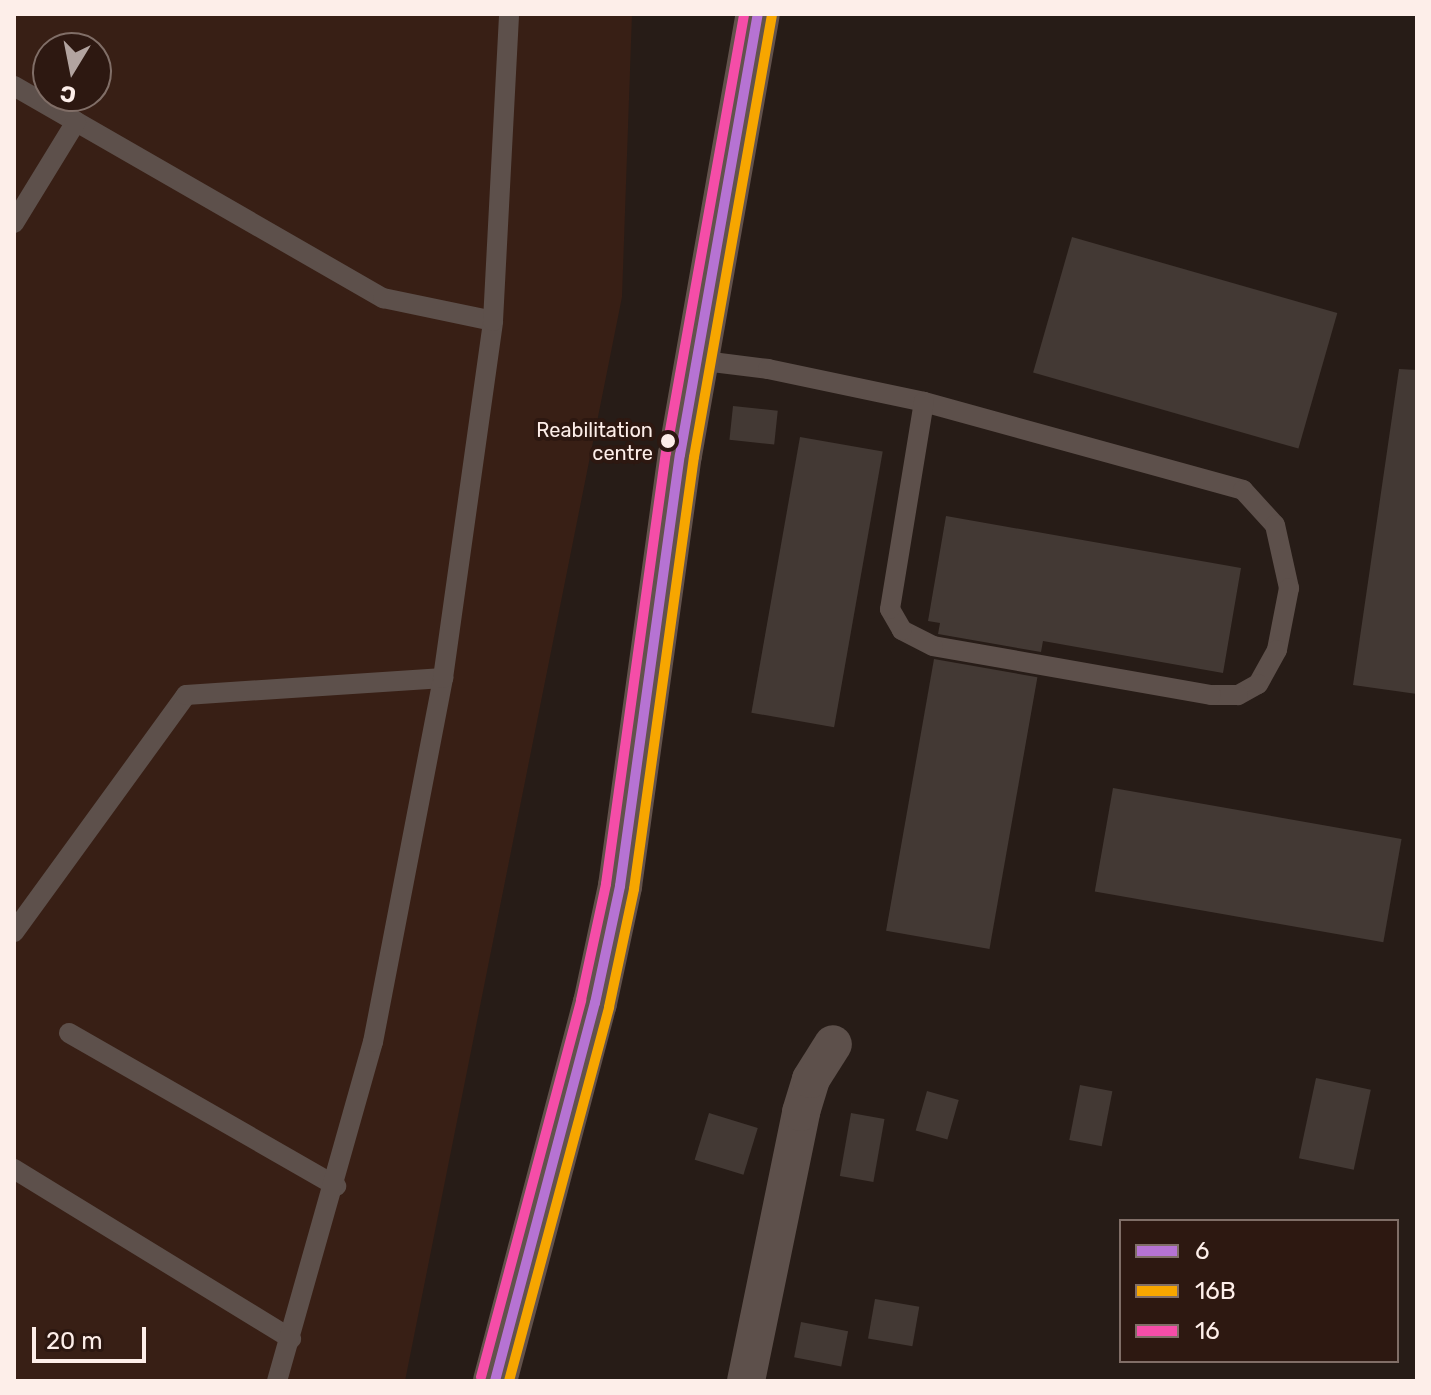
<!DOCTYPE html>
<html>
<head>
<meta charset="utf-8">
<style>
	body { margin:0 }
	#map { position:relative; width:1431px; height:1395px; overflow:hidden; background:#271c17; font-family:Rubik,sans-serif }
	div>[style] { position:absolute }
	.built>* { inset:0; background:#381f15 }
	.building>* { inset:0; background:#433934; transform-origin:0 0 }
	.service>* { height:20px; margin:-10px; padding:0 10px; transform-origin:10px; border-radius:10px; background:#5d504b }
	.minor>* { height:38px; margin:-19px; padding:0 19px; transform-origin:19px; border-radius:19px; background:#5d504b }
	.secondary>* { height:44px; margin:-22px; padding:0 22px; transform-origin:22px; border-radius:22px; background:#62524c }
	.bus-1>* { height:10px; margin:-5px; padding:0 5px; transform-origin:5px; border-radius:5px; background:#b673d3 }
	.bus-2>* { height:10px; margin:-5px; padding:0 5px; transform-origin:5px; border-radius:5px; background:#f7a600 }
	.bus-3>* { height:10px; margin:-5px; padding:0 5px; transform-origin:5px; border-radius:5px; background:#f54da8 }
	.dots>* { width:22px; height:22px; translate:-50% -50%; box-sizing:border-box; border:4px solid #2d1811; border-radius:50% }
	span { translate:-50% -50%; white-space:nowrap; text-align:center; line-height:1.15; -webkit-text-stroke:8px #2d1811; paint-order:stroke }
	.bus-label { font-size:20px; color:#fdeee9 }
	.right { translate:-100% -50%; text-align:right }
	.frame { position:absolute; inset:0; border:16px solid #fdeee9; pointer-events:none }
	.legend { position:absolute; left:1119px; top:1219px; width:280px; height:144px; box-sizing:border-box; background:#2d1811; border:2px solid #806e67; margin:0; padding:10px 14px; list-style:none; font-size:24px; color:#fdeee9 }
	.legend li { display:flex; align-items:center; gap:16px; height:40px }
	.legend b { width:40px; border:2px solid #806e67 }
	.north { position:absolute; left:32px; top:32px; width:80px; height:80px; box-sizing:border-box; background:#2d1811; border:2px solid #806e67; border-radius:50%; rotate:190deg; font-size:22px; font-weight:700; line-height:32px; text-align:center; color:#fdeee9 }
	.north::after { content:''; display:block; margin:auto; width:28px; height:36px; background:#b2a4a0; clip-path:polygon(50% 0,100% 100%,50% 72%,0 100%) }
	.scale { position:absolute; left:32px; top:1327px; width:114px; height:36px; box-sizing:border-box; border:4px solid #fdeee9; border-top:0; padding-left:10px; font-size:24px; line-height:28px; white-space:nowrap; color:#fdeee9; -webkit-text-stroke:6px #2d1811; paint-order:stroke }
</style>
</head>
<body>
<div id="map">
	<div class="built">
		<i style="clip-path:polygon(evenodd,14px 14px,632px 14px,622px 297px,405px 1381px,14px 1381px,14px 14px,48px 48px,96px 48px,96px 96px,48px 96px,48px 48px)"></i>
	</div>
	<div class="building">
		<i style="left:1072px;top:237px;width:276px;height:141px;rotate:16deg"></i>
		<i style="clip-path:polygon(1399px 369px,1417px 370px,1417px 694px,1353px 685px)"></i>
		<i style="left:733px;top:406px;width:45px;height:34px;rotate:6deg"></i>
		<i style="left:800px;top:437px;width:84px;height:280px;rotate:10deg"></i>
		<i style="clip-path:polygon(946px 516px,1241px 568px,1223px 673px,1043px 641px,1041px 652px,938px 634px,940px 623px,928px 621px)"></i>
		<i style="left:934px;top:659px;width:105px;height:276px;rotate:10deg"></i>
		<i style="left:1113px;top:788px;width:293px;height:105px;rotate:10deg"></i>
		<i style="left:1316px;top:1078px;width:56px;height:82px;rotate:12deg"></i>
		<i style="left:1080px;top:1085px;width:33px;height:56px;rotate:11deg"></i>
		<i style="left:927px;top:1091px;width:33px;height:41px;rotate:16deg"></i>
		<i style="left:709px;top:1113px;width:51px;height:49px;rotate:17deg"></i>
		<i style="left:851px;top:1113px;width:34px;height:64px;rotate:10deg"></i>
		<i style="left:875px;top:1299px;width:45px;height:40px;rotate:10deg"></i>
		<i style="left:801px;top:1322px;width:48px;height:36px;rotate:11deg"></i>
	</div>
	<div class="service">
		<i style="left:14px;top:86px;width:426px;rotate:29.9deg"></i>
		<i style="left:383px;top:298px;width:112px;rotate:11.8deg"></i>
		<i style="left:14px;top:223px;width:119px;rotate:-58.5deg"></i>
		<i style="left:696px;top:360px;width:73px;rotate:7.1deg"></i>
		<i style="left:768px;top:369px;width:159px;rotate:11.9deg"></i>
		<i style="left:924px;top:402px;width:331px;rotate:15.4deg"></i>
		<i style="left:1243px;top:490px;width:47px;rotate:47.6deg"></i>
		<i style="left:1275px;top:525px;width:65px;rotate:77.5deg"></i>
		<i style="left:1289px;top:588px;width:63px;rotate:101deg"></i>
		<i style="left:1277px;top:650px;width:39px;rotate:119deg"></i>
		<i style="left:1258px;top:684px;width:23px;rotate:151deg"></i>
		<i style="left:1238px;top:695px;width:27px;rotate:180deg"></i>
		<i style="left:1211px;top:695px;width:282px;rotate:-170deg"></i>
		<i style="left:933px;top:646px;width:35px;rotate:-153deg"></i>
		<i style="left:902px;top:630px;width:24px;rotate:-120deg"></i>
		<i style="left:890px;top:609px;width:210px;rotate:-80.7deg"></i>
		<i style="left:14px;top:932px;width:293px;rotate:-54deg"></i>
		<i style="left:186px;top:695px;width:258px;rotate:-3.8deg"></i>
		<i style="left:69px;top:1033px;width:308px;rotate:29.8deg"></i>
		<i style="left:14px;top:1169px;width:325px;rotate:31.5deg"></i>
		<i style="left:277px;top:1381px;width:352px;rotate:-74.2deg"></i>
		<i style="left:373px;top:1042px;width:371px;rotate:-79.1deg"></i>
		<i style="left:443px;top:678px;width:360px;rotate:-82deg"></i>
		<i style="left:493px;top:321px;width:307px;rotate:-87deg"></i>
	</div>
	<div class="minor">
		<i style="left:746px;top:1381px;width:275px;rotate:-78.4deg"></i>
		<i style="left:801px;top:1112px;width:34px;rotate:-73deg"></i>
		<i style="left:811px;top:1079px;width:41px;rotate:-57.8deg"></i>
	</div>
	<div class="secondary">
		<i style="left:495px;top:1381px;width:391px;rotate:-75.2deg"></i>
		<i style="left:595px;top:1003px;width:120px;rotate:-77.9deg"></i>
		<i style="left:620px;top:886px;width:435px;rotate:-82.1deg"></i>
		<i style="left:680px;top:455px;width:448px;rotate:-80deg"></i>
	</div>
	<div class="bus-1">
		<i style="left:495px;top:1381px;width:391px;rotate:-75.2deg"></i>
		<i style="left:595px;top:1003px;width:120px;rotate:-77.9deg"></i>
		<i style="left:620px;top:886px;width:435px;rotate:-82.1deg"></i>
		<i style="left:680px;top:455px;width:448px;rotate:-80deg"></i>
	</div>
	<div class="bus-2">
		<i style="left:509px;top:1381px;width:387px;rotate:-75deg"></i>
		<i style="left:609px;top:1007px;width:121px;rotate:-78deg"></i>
		<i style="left:634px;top:889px;width:436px;rotate:-82.1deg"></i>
		<i style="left:694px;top:457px;width:448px;rotate:-80deg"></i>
	</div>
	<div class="bus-3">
		<i style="left:481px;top:1377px;width:390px;rotate:-75.1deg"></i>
		<i style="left:581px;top:1000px;width:119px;rotate:-77.8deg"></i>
		<i style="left:606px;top:884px;width:435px;rotate:-82.1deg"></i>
		<i style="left:666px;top:453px;width:446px;rotate:-79.9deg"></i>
	</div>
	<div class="dots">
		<i style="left:668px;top:441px;background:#fdeee9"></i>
	</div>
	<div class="bus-label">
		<span class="right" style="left:653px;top:442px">Reabilitation<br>centre</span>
	</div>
	<div class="frame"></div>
	<ul class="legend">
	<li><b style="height:10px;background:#b673d3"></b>6</li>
	<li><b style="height:10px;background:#f7a600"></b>16В</li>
	<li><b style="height:10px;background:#f54da8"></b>16</li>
	</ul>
	<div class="north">С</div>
	<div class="scale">20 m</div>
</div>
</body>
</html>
